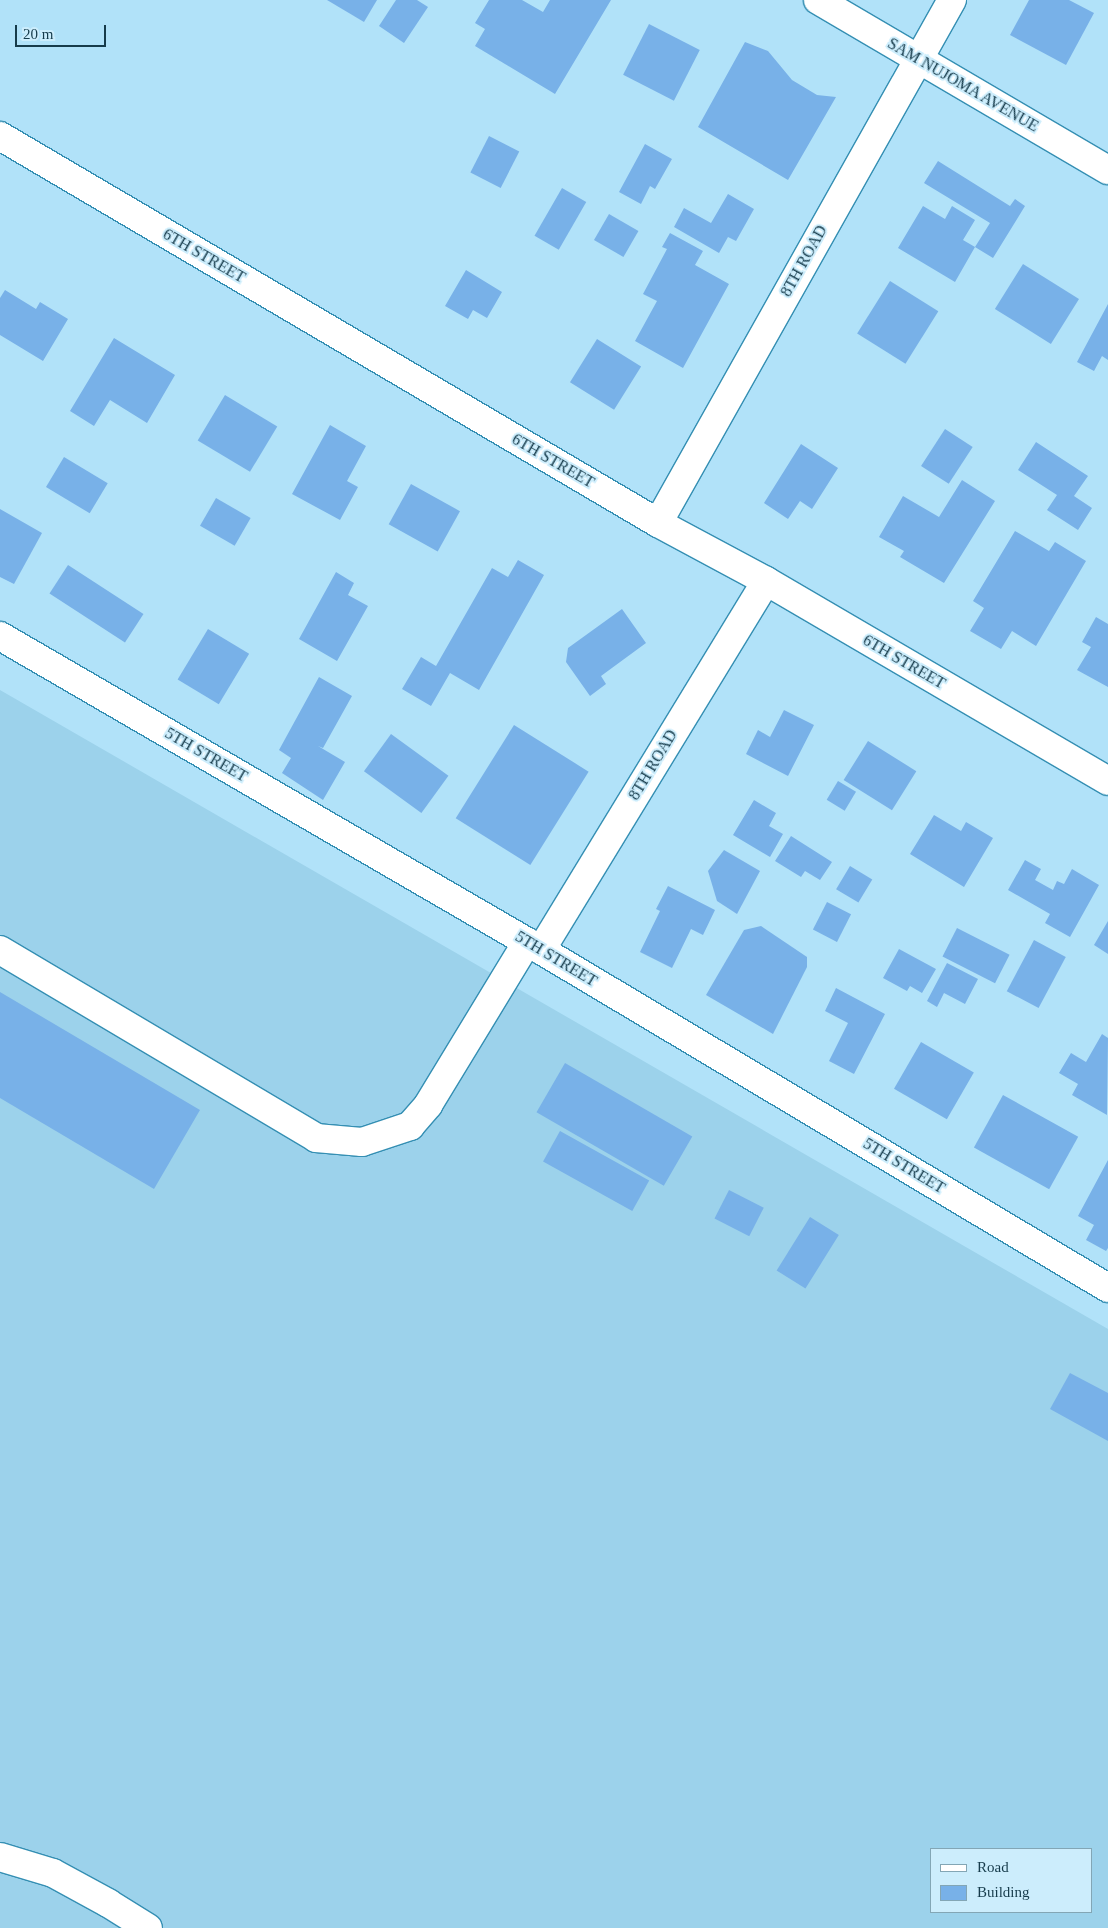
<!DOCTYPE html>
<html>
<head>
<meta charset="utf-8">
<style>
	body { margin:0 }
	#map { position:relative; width:1108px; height:1928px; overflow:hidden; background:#b1e2f9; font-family:Georgia,serif }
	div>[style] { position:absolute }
	.built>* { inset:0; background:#9cd2eb }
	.building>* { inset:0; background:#78b1e8; transform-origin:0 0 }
	.roads { filter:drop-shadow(1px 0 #358fb3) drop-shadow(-1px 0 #358fb3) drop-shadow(0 1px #358fb3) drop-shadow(0 -1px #358fb3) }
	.minor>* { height:28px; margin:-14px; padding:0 14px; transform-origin:14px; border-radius:14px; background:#fff }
	.major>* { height:28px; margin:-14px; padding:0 14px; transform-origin:14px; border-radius:14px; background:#fff }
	span { translate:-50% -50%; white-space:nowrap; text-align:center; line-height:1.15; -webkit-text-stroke:4px #ccedfc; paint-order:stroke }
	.street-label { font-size:16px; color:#163b4b }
	.legend { position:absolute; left:930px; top:1848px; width:162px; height:65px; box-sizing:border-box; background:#ccedfc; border:1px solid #83a6b5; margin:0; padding:6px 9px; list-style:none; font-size:15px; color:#163b4b }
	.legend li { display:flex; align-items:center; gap:10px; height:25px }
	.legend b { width:25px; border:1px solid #83a6b5 }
	.scale { position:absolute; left:15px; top:25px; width:91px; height:22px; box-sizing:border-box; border:2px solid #163b4b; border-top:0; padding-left:6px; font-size:15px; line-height:18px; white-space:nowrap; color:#163b4b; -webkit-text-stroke:4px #ccedfc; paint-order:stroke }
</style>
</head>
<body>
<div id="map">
	<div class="built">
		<i style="clip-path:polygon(evenodd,0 690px,1108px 1329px,1108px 1928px,0 1928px,0 690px,932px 1849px,1092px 1849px,1092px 1912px,932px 1912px,932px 1849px)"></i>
	</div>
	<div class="building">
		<i style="clip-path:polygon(327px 0,377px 0,364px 22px)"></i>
		<i style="clip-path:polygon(396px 0,417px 0,428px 7px,404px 43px,379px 26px)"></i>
		<i style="clip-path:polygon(489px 0,522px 0,543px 12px,550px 0,611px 0,555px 94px,475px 46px,485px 29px,475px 23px)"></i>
		<i style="clip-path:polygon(1029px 0,1069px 0,1094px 13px,1066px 65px,1010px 35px)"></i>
		<i style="left:649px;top:24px;width:57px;height:57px;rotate:27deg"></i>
		<i style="clip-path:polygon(745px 42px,768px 51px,792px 80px,817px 95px,836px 97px,788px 180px,698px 127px)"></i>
		<i style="left:489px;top:136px;width:34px;height:41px;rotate:27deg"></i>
		<i style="clip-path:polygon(645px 144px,672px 159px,655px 189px,650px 186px,641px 204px,619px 192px)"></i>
		<i style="clip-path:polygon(938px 161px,1010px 206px,1015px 199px,1025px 206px,993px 258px,975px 247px,990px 223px,924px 183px)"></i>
		<i style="left:562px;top:188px;width:28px;height:55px;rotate:30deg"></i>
		<i style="clip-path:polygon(728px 194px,754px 209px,736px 241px,728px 237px,719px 253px,674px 227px,684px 208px,711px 223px)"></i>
		<i style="clip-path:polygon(923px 206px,945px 219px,952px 206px,975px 220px,963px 240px,975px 247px,955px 282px,898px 248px)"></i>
		<i style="left:609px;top:214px;width:34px;height:30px;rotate:30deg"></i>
		<i style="clip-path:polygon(670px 233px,703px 251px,695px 265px,729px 284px,683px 368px,635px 341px,657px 301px,643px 294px,667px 249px,662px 247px)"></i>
		<i style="left:1023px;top:264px;width:66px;height:53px;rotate:32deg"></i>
		<i style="clip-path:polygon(466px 270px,502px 292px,487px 318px,473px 310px,468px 319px,445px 306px)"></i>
		<i style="left:890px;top:281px;width:57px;height:62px;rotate:32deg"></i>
		<i style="clip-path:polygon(5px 290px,36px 309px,40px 302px,68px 319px,43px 361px,0 335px,0 298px)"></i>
		<i style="clip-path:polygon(1108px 304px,1108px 360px,1102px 356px,1094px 371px,1077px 362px)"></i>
		<i style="clip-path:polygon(114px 338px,175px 375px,147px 423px,110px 400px,94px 426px,70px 411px)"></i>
		<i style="left:597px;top:339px;width:52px;height:51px;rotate:32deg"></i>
		<i style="left:225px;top:395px;width:61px;height:53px;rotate:31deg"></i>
		<i style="clip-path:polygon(330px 425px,366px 446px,347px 481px,358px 487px,340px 520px,292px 494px)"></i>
		<i style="left:945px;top:429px;width:33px;height:44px;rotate:33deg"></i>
		<i style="clip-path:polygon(1036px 442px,1088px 476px,1074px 496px,1092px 508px,1078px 530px,1047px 510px,1057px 495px,1018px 470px)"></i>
		<i style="clip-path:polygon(801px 444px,838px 468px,812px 509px,800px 501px,788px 519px,764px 503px)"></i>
		<i style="left:64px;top:457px;width:51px;height:35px;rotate:31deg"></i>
		<i style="clip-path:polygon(962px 480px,995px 501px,944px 583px,900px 557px,904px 551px,879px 537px,903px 496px,939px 517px)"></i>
		<i style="left:411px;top:484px;width:56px;height:46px;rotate:29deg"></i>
		<i style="left:216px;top:498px;width:40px;height:32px;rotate:30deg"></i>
		<i style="clip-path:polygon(0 509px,42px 533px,14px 584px,0 577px)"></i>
		<i style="clip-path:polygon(1015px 531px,1049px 551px,1055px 542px,1086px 561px,1036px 646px,1012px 631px,1001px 649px,970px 631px,984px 608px,973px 601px)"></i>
		<i style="clip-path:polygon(518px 560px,544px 575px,479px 690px,450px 673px,431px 706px,402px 689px,421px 657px,436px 666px,492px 568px,508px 577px)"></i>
		<i style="left:68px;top:565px;width:90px;height:34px;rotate:33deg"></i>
		<i style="clip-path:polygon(336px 572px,354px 583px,348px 595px,368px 606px,337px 661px,299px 639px)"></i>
		<i style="clip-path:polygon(622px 609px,646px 643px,601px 676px,606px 684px,590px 696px,566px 662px,568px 648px)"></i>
		<i style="clip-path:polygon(1096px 617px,1108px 624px,1108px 687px,1077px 670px,1091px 647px,1082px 642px)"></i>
		<i style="left:208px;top:629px;width:48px;height:59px;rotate:31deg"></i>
		<i style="clip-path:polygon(319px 677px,352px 696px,323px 748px,318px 746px,345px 762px,323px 800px,282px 773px,291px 758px,279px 750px)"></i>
		<i style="clip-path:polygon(784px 710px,814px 725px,788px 776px,746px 754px,758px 730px,770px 737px)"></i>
		<i style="left:514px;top:725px;width:88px;height:110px;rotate:32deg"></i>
		<i style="left:391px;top:734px;width:71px;height:46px;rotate:36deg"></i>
		<i style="left:868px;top:741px;width:57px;height:46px;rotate:32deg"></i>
		<i style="left:838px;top:781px;width:21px;height:22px;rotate:31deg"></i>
		<i style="clip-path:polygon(754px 800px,776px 813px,769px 826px,783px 834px,770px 857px,733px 835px)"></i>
		<i style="clip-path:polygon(934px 815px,961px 831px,966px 822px,993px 838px,964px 887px,910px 854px)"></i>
		<i style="clip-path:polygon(791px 836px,832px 862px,820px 880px,805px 871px,801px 877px,775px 861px)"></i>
		<i style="clip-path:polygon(724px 850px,760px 871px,737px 914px,717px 901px,708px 871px)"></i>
		<i style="clip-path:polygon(1025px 860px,1041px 869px,1035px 880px,1053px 890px,1057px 881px,1064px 884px,1072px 869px,1099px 885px,1070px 937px,1045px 923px,1050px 914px,1008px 890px)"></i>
		<i style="left:850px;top:866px;width:26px;height:27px;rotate:31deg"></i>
		<i style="clip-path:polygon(668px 886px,715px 910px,703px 935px,691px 929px,672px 968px,640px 952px,660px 911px,656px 909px)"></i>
		<i style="left:827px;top:902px;width:27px;height:31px;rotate:27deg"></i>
		<i style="clip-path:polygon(1108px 921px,1108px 954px,1094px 945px)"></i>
		<i style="clip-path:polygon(761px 926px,807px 957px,807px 967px,773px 1034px,706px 995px,744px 930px)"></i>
		<i style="left:957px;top:928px;width:59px;height:32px;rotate:27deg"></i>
		<i style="left:1034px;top:940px;width:36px;height:58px;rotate:28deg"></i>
		<i style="clip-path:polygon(899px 949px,936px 969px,922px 993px,910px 986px,907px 991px,883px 978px)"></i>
		<i style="clip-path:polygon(947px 963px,978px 979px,965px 1004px,944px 993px,937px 1007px,927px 1001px)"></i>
		<i style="clip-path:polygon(836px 988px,885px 1014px,854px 1074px,829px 1061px,848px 1023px,825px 1011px)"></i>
		<i style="clip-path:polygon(0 992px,200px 1110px,154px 1189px,0 1098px)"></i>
		<i style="clip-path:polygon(1102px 1034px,1108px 1038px,1107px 1115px,1072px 1095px,1078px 1084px,1059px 1073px,1071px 1053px,1086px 1062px)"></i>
		<i style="left:921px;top:1042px;width:61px;height:54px;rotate:30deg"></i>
		<i style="left:565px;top:1063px;width:147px;height:57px;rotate:30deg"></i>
		<i style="left:1003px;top:1095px;width:86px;height:60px;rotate:29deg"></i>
		<i style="left:560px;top:1131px;width:102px;height:35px;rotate:29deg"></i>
		<i style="clip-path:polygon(1108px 1160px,1108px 1248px,1106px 1251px,1086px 1240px,1094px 1225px,1078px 1216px)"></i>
		<i style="left:729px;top:1190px;width:39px;height:32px;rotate:27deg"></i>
		<i style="left:810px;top:1217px;width:34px;height:63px;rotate:32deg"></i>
		<i style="clip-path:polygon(1070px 1373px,1108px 1393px,1108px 1441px,1050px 1409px)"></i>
	</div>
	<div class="roads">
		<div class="minor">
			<i style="left:0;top:136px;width:763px;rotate:30.46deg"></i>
			<i style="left:658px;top:523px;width:123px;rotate:28.2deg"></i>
			<i style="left:766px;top:581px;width:396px;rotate:30.3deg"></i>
			<i style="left:658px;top:523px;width:600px;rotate:-60.66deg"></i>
			<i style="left:0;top:636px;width:626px;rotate:30.13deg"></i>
			<i style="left:541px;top:950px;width:660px;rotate:30.8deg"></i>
			<i style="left:0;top:950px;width:368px;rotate:30.7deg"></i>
			<i style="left:316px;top:1138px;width:46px;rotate:5deg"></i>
			<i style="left:362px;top:1142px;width:51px;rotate:-18.4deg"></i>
			<i style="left:410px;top:1126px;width:28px;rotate:-49deg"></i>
			<i style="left:428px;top:1105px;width:191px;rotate:-58.7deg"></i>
			<i style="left:541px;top:950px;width:432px;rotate:-58.6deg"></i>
			<i style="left:0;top:1857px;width:55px;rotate:16.8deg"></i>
			<i style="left:53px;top:1873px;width:63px;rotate:28.6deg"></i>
			<i style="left:108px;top:1903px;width:47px;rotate:32deg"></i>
		</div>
		<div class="major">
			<i style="left:818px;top:0;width:336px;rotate:30.4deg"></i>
		</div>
	</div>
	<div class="street-label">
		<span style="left:963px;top:85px;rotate:30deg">SAM NUJOMA AVENUE</span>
		<span style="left:204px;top:256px;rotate:30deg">6TH STREET</span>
		<span style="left:804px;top:261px;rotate:-61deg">8TH ROAD</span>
		<span style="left:553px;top:461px;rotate:30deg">6TH STREET</span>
		<span style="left:904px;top:662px;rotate:30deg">6TH STREET</span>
		<span style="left:206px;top:755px;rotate:30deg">5TH STREET</span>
		<span style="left:653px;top:765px;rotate:-59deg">8TH ROAD</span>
		<span style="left:556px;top:959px;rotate:31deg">5TH STREET</span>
		<span style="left:904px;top:1166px;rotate:31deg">5TH STREET</span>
	</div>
	<ul class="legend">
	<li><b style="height:6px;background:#fff"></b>Road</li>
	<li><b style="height:14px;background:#78b1e8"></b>Building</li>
	</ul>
	<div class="scale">20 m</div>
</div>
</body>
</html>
